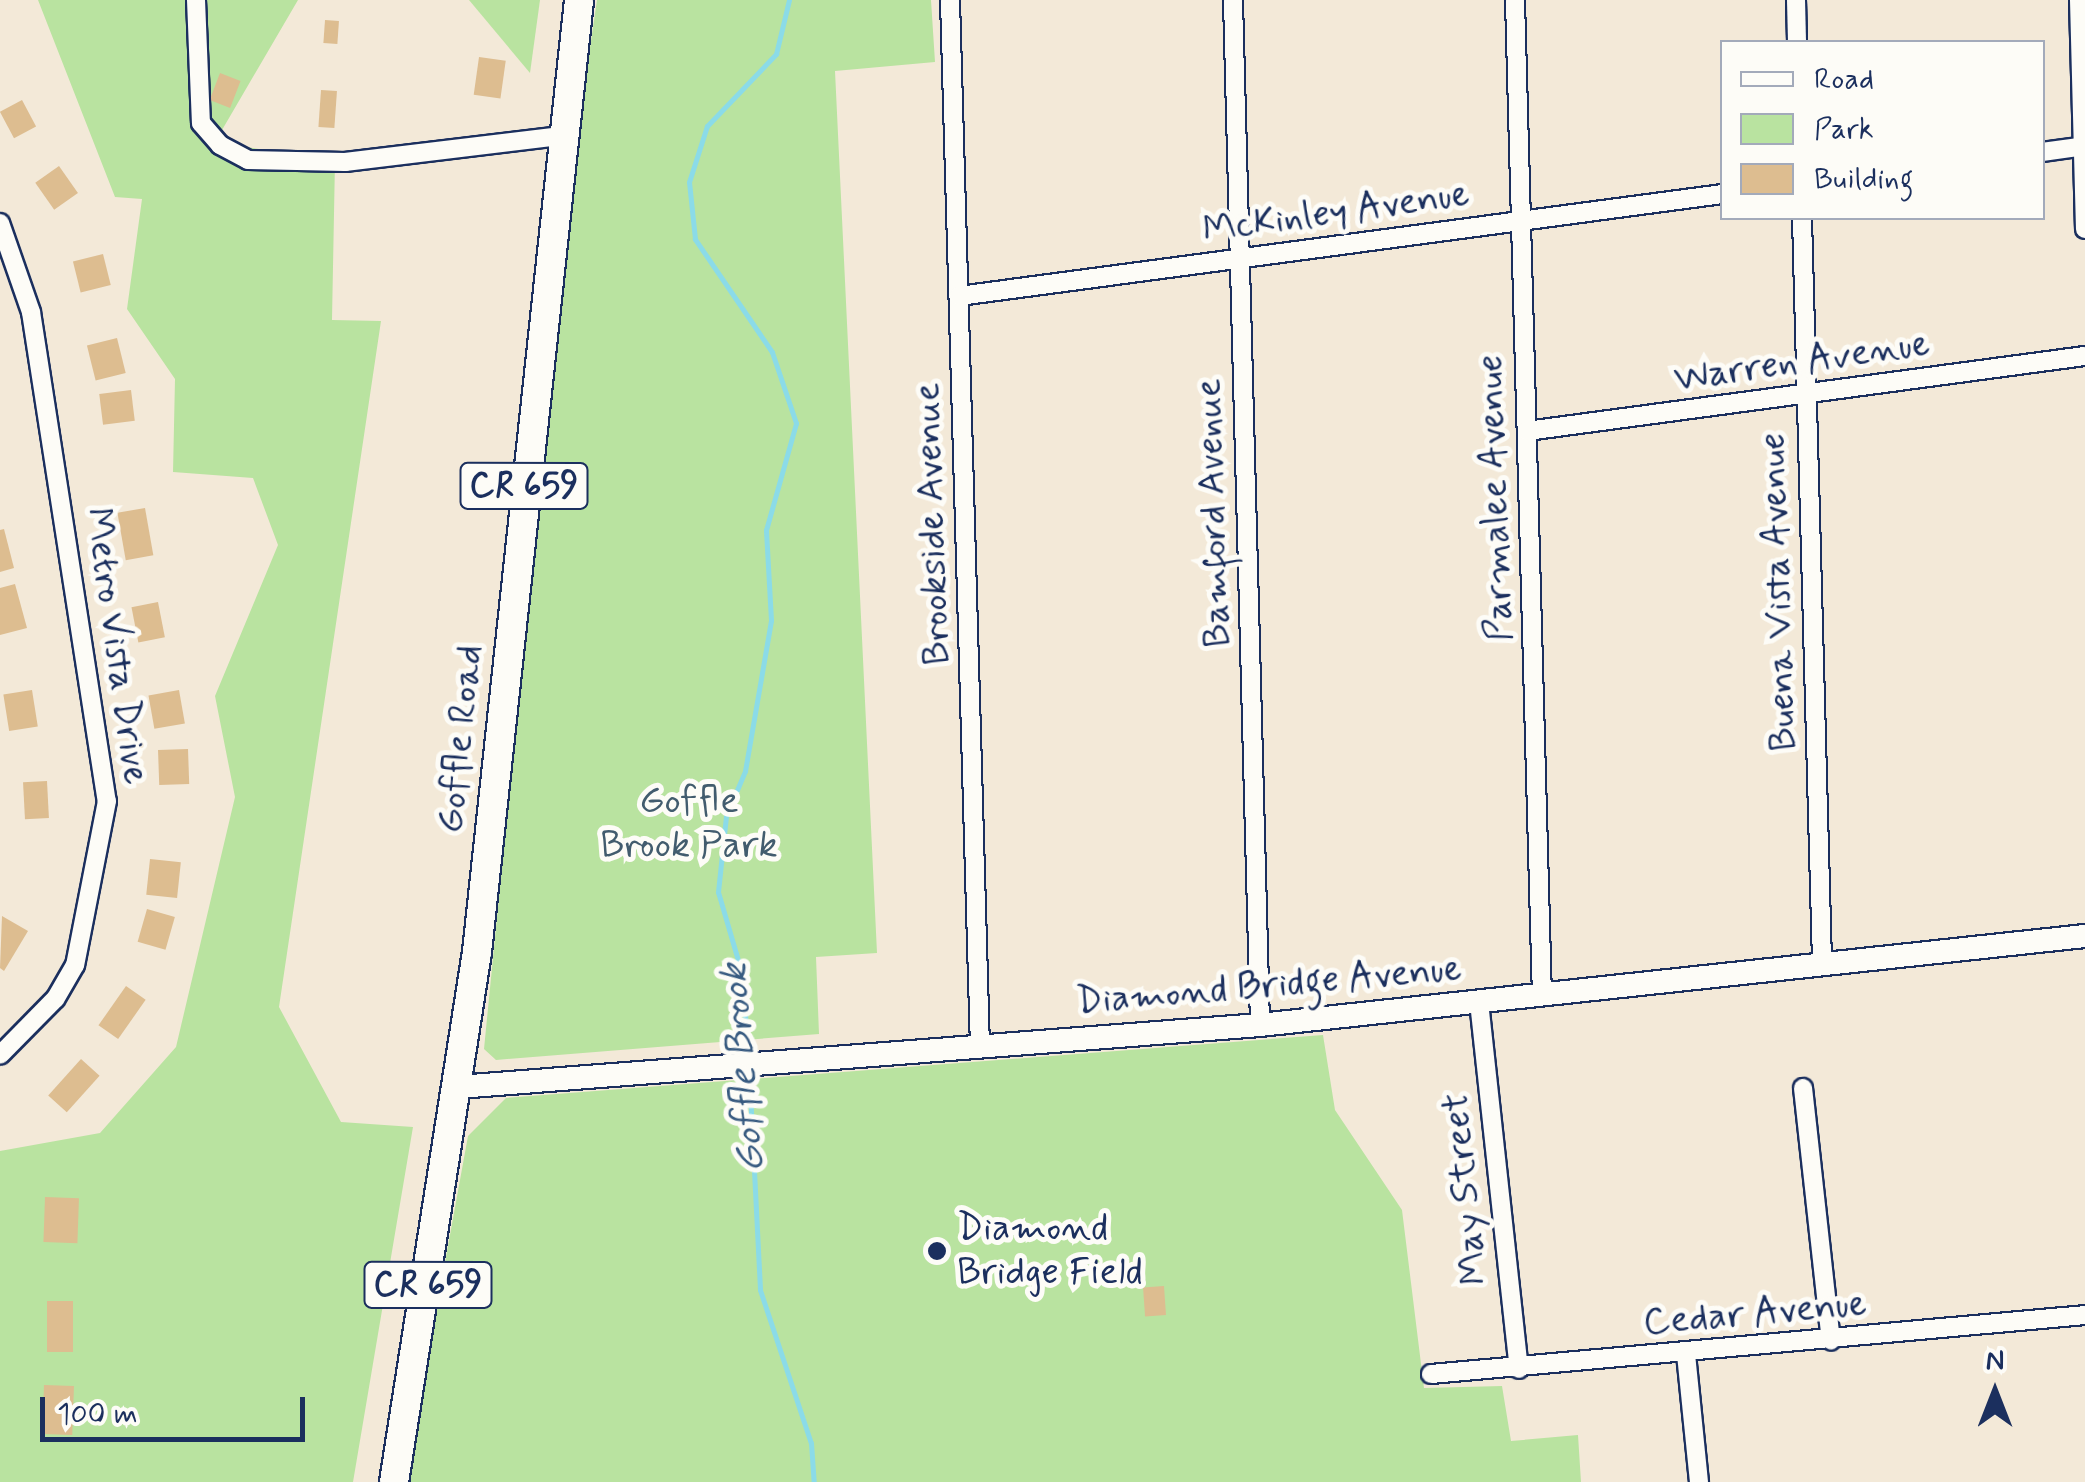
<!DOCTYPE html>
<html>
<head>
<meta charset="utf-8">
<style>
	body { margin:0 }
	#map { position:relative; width:2085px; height:1482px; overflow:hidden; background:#f3e9d8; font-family:Mynerve,sans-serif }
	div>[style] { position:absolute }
	.green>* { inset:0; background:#b9e3a0 }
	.stream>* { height:5px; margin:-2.5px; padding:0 2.5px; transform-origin:2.5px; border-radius:2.5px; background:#8bdbe8 }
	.building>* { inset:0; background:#ddbd90; transform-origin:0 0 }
	.roads { filter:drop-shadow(2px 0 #1b2f5e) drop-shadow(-2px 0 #1b2f5e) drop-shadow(0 2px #1b2f5e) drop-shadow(0 -2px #1b2f5e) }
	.minor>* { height:18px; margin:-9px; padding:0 9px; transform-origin:9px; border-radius:9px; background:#fdfcf7 }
	.tertiary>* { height:22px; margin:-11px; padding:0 11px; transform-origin:11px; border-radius:11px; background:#fdfcf7 }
	.primary>* { height:28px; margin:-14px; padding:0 14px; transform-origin:14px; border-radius:14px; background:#fdfcf7 }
	.dots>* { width:28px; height:28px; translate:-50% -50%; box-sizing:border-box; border:5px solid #fdfcf7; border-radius:50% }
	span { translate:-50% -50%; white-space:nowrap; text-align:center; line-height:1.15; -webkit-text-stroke:10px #fdfcf7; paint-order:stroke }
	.shield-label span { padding:2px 8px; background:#fdfcf7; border:2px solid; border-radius:8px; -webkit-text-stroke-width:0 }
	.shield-label { font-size:35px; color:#1b2f5e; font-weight:700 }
	.street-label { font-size:38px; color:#1b2f5e }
	.park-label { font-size:38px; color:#425c6e }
	.poi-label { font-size:38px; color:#1b2f5e }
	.left { translate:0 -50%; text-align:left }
	.water-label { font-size:40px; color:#375a80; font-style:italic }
	.legend { position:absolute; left:1720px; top:40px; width:325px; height:180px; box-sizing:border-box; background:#fdfcf7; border:2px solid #a3aaba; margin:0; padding:12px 18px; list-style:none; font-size:30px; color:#1b2f5e }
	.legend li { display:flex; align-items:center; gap:20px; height:50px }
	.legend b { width:50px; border:2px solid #a3aaba }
	.north { position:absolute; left:1945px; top:1342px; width:100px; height:100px; -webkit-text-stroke:8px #fdfcf7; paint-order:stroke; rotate:0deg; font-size:28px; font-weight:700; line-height:40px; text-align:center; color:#1b2f5e }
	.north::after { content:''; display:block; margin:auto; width:35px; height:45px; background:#1b2f5e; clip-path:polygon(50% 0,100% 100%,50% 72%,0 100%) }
	.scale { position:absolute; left:40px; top:1397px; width:265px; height:45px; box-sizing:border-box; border:5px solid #1b2f5e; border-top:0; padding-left:12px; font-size:30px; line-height:35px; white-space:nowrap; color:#1b2f5e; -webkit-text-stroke:8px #fdfcf7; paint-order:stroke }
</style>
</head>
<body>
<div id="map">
	<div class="green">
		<i style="clip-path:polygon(38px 0,298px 0,215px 142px,335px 161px,332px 320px,381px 321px,279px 1007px,341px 1122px,413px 1127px,353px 1482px,0 1482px,0 1151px,100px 1133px,176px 1047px,235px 797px,215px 696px,278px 545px,253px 478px,173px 472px,175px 379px,127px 309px,142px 199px,115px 197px)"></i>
		<i style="clip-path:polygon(469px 0,540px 0,530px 73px)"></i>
		<i style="clip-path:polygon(597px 0,931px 0,935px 62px,835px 71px,877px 953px,816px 957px,819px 1034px,496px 1060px,484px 1049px,568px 197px)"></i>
		<i style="clip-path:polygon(1323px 1035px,1335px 1110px,1402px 1210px,1424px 1388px,1502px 1386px,1511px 1441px,1578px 1435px,1581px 1482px,405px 1482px,468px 1136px,506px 1098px)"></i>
	</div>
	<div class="stream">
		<i style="left:748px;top:1056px;width:82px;rotate:-94.2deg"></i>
		<i style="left:742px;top:974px;width:85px;rotate:-106.3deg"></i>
		<i style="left:718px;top:892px;width:76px;rotate:-84deg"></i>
		<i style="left:726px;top:816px;width:49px;rotate:-67.1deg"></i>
		<i style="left:745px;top:771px;width:153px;rotate:-80.2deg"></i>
		<i style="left:771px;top:620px;width:90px;rotate:-93.2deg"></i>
		<i style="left:766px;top:530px;width:111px;rotate:-74.3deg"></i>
		<i style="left:796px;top:423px;width:75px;rotate:-108.7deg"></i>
		<i style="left:772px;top:352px;width:137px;rotate:-124.3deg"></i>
		<i style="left:695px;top:239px;width:57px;rotate:-96deg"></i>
		<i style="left:689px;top:182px;width:59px;rotate:-72.2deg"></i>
		<i style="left:707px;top:126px;width:100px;rotate:-46.2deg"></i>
		<i style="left:776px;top:54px;width:56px;rotate:-76.5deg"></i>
		<i style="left:749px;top:1072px;width:218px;rotate:87.1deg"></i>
		<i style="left:760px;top:1290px;width:161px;rotate:71.6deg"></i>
		<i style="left:811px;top:1443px;width:39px;rotate:86deg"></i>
	</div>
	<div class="building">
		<i style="left:325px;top:20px;width:14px;height:23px;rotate:4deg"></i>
		<i style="left:479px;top:57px;width:27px;height:38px;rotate:8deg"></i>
		<i style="left:220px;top:73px;width:22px;height:29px;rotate:21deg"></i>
		<i style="left:321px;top:90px;width:16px;height:37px;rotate:4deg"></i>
		<i style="left:22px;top:100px;width:30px;height:25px;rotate:62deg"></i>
		<i style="left:59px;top:166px;width:33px;height:29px;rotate:55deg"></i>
		<i style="left:103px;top:254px;width:32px;height:31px;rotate:76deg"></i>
		<i style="left:117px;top:338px;width:36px;height:31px;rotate:76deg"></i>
		<i style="left:131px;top:390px;width:31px;height:32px;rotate:83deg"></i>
		<i style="left:145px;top:508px;width:48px;height:28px;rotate:80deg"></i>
		<i style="clip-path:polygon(4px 529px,14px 568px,0 572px,0 530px)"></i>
		<i style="clip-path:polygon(15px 584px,27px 628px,0 635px,0 588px)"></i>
		<i style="left:158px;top:602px;width:36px;height:27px;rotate:79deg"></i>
		<i style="left:32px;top:690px;width:37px;height:29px;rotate:81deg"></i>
		<i style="left:179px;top:690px;width:34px;height:31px;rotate:80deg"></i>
		<i style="left:188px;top:749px;width:35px;height:30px;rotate:88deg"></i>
		<i style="left:47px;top:781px;width:37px;height:24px;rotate:87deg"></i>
		<i style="left:150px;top:859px;width:31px;height:36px;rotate:6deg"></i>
		<i style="left:147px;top:909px;width:29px;height:34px;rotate:16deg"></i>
		<i style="clip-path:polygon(2px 916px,28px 931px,4px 971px,0 968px)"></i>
		<i style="left:126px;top:986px;width:24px;height:48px;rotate:35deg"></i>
		<i style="left:81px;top:1059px;width:25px;height:49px;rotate:42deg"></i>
		<i style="left:45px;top:1197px;width:34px;height:45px;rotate:2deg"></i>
		<i style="left:1164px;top:1286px;width:29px;height:21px;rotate:86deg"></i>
		<i style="left:47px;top:1301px;width:26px;height:51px"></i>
		<i style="left:44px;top:1385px;width:30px;height:49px;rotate:2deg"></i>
	</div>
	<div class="roads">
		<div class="minor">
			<i style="left:196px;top:0;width:123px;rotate:87.7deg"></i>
			<i style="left:201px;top:123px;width:29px;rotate:49deg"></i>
			<i style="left:220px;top:145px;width:32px;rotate:28deg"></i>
			<i style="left:248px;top:160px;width:97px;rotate:1.2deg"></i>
			<i style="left:345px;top:162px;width:218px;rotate:-6.9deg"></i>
			<i style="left:950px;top:0;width:1047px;rotate:88.36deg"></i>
			<i style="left:1233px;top:0;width:1025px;rotate:88.49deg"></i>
			<i style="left:1515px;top:0;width:995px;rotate:88.45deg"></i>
			<i style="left:1796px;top:0;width:42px;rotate:88.6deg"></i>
			<i style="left:2079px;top:0;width:229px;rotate:88.5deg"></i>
			<i style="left:2042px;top:152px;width:43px;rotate:-7.9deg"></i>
			<i style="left:1802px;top:218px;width:746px;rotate:88.46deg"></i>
			<i style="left:0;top:223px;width:94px;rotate:70.8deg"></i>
			<i style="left:31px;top:312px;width:495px;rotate:81.2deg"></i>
			<i style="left:107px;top:801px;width:167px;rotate:101deg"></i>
			<i style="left:75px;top:965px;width:39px;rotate:120deg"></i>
			<i style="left:55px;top:999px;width:78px;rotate:134.5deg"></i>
			<i style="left:959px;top:296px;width:770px;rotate:-7.61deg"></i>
			<i style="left:1527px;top:431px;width:563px;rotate:-7.66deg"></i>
			<i style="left:1479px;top:1002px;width:369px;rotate:83.8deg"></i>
			<i style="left:1803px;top:1088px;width:254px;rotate:83.7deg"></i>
			<i style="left:1686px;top:1354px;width:129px;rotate:84.2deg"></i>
			<i style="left:1431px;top:1374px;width:657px;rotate:-5.15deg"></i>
		</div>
		<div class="tertiary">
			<i style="left:458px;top:1087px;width:804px;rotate:-4.42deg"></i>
			<i style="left:1260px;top:1025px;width:830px;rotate:-6.16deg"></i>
		</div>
		<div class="primary">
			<i style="left:394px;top:1482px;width:536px;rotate:-81.1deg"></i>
			<i style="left:477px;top:952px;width:957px;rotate:-83.88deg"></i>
		</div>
	</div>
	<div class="dots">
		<i style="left:937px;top:1251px;background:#1b2f5e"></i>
	</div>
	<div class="shield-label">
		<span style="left:524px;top:486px">CR 659</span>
		<span style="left:428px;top:1285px">CR 659</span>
	</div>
	<div class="street-label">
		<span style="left:1336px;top:213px;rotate:-8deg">McKinley Avenue</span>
		<span style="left:1802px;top:362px;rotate:-8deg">Warren Avenue</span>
		<span style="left:1496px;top:498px;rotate:-92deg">Parmalee Avenue</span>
		<span style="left:1214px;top:513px;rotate:-92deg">Bamford Avenue</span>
		<span style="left:933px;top:524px;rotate:-92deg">Brookside Avenue</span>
		<span style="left:1779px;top:592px;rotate:-92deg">Buena Vista Avenue</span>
		<span style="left:116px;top:646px;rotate:82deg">Metro Vista Drive</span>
		<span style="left:461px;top:739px;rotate:-84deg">Goffle Road</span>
		<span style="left:1269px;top:986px;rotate:-5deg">Diamond Bridge Avenue</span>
		<span style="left:1466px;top:1189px;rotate:-96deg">May Street</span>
		<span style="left:1755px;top:1314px;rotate:-5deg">Cedar Avenue</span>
	</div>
	<div class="park-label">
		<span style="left:689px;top:824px">Goffle<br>Brook Park</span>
	</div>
	<div class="poi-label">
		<span class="left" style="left:957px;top:1251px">Diamond<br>Bridge Field</span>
	</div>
	<div class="water-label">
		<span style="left:743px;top:1068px;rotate:-95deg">Goffle Brook</span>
	</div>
	<ul class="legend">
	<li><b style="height:12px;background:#fdfcf7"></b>Road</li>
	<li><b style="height:28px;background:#b9e3a0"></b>Park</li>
	<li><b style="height:28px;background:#ddbd90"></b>Building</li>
	</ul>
	<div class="north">N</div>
	<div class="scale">100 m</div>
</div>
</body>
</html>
